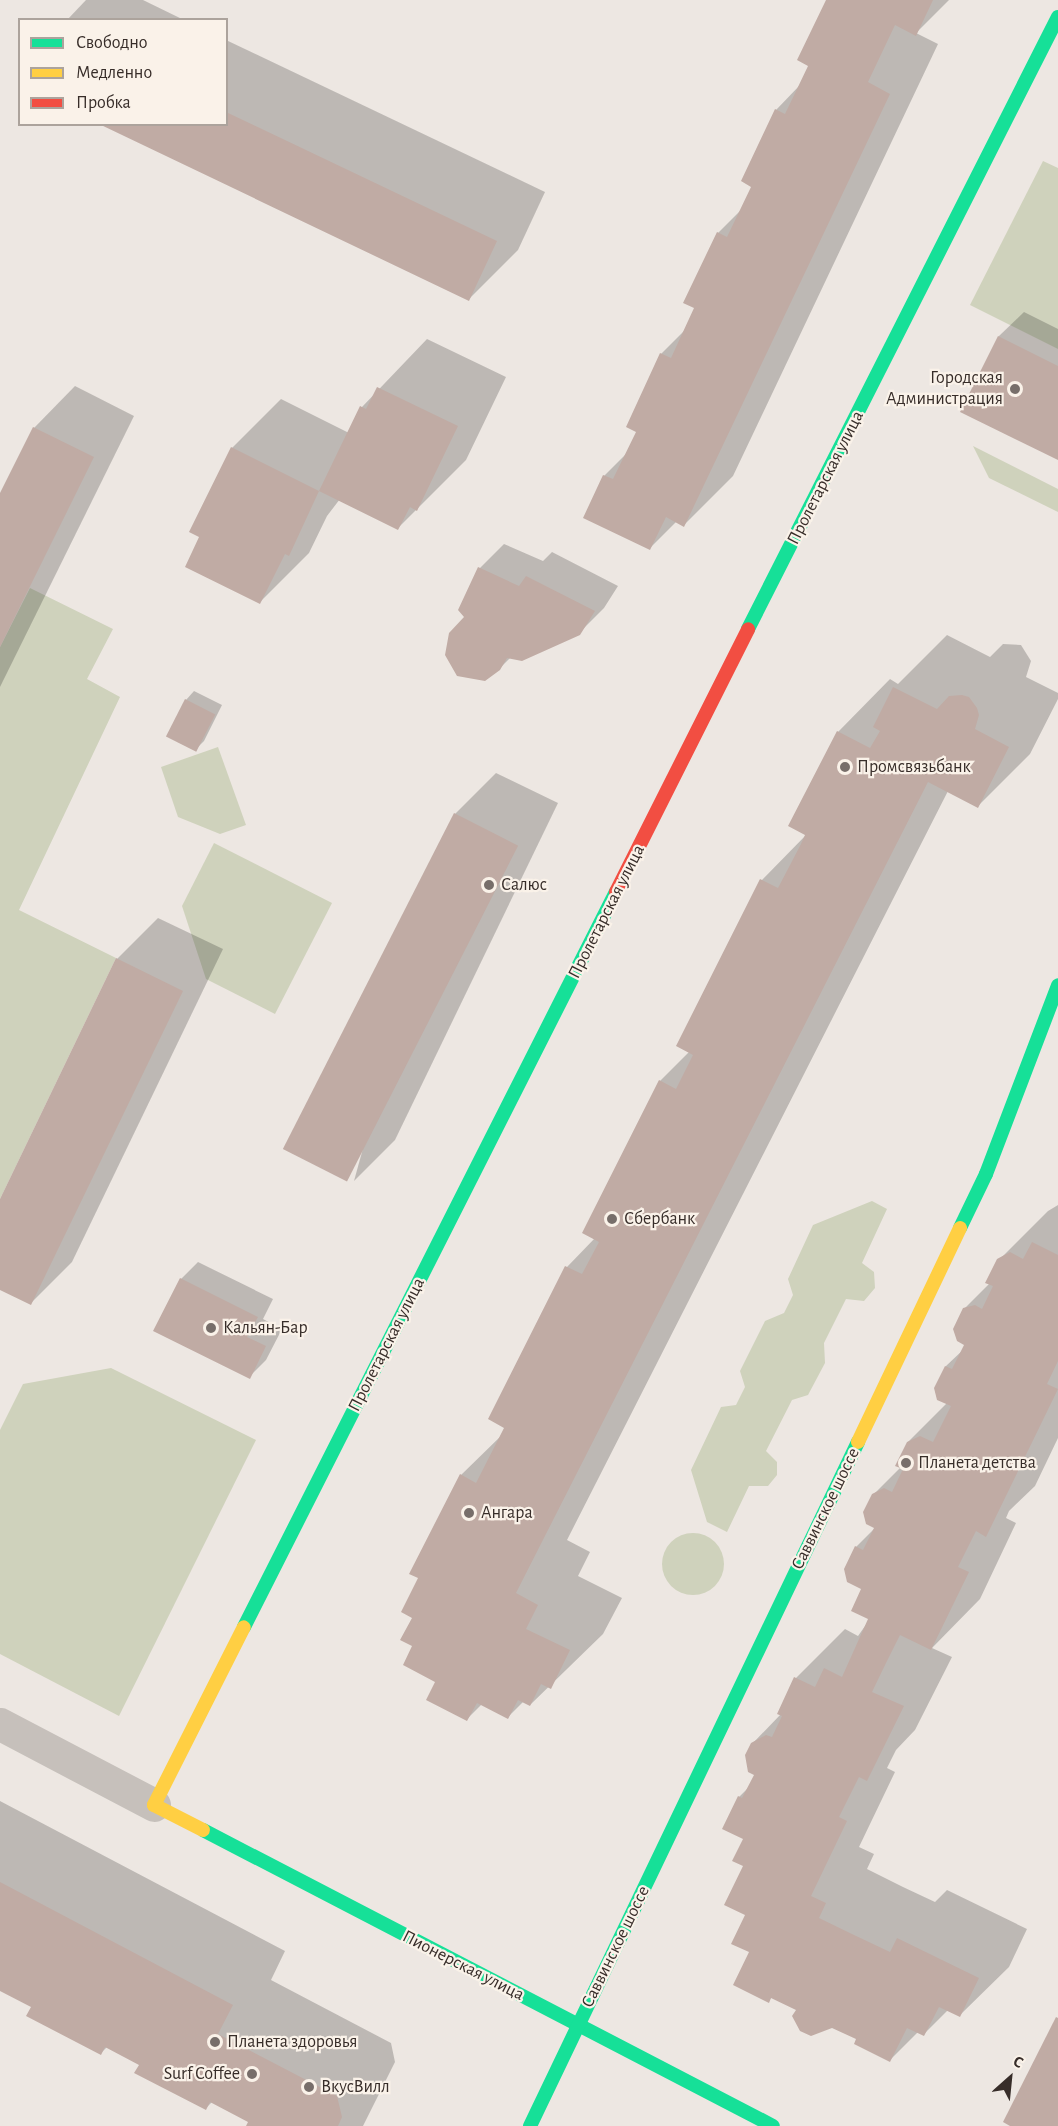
<!DOCTYPE html>
<html>
<head>
<meta charset="utf-8">
<style>
	body { margin:0 }
	#map { position:relative; width:1058px; height:2126px; overflow:hidden; background:#ede7e2; font-family:"Alegreya Sans",sans-serif }
	div>[style] { position:absolute }
	.green>* { inset:0; background:#cfd2bc }
	.round { border-radius:50% }
	.shadow>* { inset:0; background:#0003 }
	.building>* { inset:0; background:#c0aba4; transform-origin:0 0 }
	.street>* { height:33px; margin:-16.5px; padding:0 16.5px; transform-origin:16.5px; border-radius:16.5px; background:#c6c0bb }
	.fast>* { height:14px; margin:-7px; padding:0 7px; transform-origin:7px; border-radius:7px; background:#16e098 }
	.slow>* { height:14px; margin:-7px; padding:0 7px; transform-origin:7px; border-radius:7px; background:#ffcf43 }
	.jam>* { height:14px; margin:-7px; padding:0 7px; transform-origin:7px; border-radius:7px; background:#f24e42 }
	.dots>* { width:16px; height:16px; translate:-50% -50%; box-sizing:border-box; border:3px solid #faf2e9; border-radius:50% }
	span { translate:-50% -50%; white-space:nowrap; text-align:center; line-height:1.15; -webkit-text-stroke:4.5px #faf2e9; paint-order:stroke }
	.poi-label { font-size:18px; color:#372d29 }
	.right { translate:-100% -50%; text-align:right }
	.left { translate:0 -50%; text-align:left }
	.street-label { font-size:18px; color:#372d29 }
	.legend { position:absolute; left:18px; top:18px; width:210px; height:108px; box-sizing:border-box; background:#faf2e9; border:2px solid #aca39c; margin:0; padding:8px 10px; list-style:none; font-size:18px; color:#372d29 }
	.legend li { display:flex; align-items:center; gap:12px; height:30px }
	.legend b { width:30px; border:2px solid #aca39c }
	.north { position:absolute; left:980px; top:2048px; width:60px; height:60px; -webkit-text-stroke:4px #faf2e9; paint-order:stroke; rotate:27deg; font-size:16px; font-weight:700; line-height:24px; text-align:center; color:#372d29 }
	.north::after { content:''; display:block; margin:auto; width:21px; height:27px; background:#372d29; clip-path:polygon(50% 0,100% 100%,50% 72%,0 100%) }
</style>
</head>
<body>
<div id="map">
	<div class="green">
		<i style="clip-path:polygon(1043px 161px,1058px 168px,1058px 349px,970px 305px)"></i>
		<i style="clip-path:polygon(973px 446px,1058px 489px,1058px 512px,989px 478px)"></i>
		<i style="clip-path:polygon(30px 588px,113px 629px,87px 679px,120px 697px,19px 910px,116px 958px,0 1199px,0 647px)"></i>
		<i style="clip-path:polygon(218px 747px,246px 825px,220px 834px,178px 817px,161px 767px)"></i>
		<i style="clip-path:polygon(214px 843px,332px 903px,275px 1014px,206px 979px,182px 906px)"></i>
		<i style="clip-path:polygon(872px 1201px,887px 1209px,862px 1263px,874px 1272px,875px 1288px,864px 1301px,846px 1299px,824px 1343px,825px 1363px,808px 1395px,792px 1400px,766px 1451px,777px 1462px,777px 1475px,768px 1486px,749px 1486px,727px 1532px,707px 1522px,691px 1470px,721px 1407px,736px 1405px,745px 1387px,740px 1371px,765px 1321px,784px 1313px,793px 1295px,788px 1279px,813px 1225px)"></i>
		<i style="clip-path:polygon(111px 1368px,256px 1440px,119px 1716px,0 1654px,0 1430px,23px 1384px)"></i>
		<i class="round" style="left:662px;top:1533px;width:62px;height:62px"></i>
	</div>
	<div class="shadow">
		<i style="clip-path:polygon(86px 0,143px 0,184px 20px,67px 20px)"></i>
		<i style="clip-path:polygon(827px 0,949px 0,916px 33px,938px 44px,733px 476px,684px 525px,677px 521px,650px 548px,604px 476px,629px 451px,638px 431px,661px 354px,686px 329px,696px 308px,718px 233px,742px 209px,753px 186px,776px 110px,800px 85px,810px 65px)"></i>
		<i style="clip-path:polygon(226px 40px,545px 192px,518px 250px,469px 299px,226px 124px)"></i>
		<i style="clip-path:polygon(1024px 312px,1058px 329px,1058px 459px,962px 411px,999px 336px)"></i>
		<i style="clip-path:polygon(427px 339px,506px 377px,466px 460px,398px 528px,340px 499px,327px 516px,309px 553px,260px 602px,201px 536px,232px 448px,281px 399px,349px 433px,362px 407px)"></i>
		<i style="clip-path:polygon(75px 386px,134px 416px,0 687px,0 497px,34px 428px)"></i>
		<i style="clip-path:polygon(504px 544px,543px 561px,552px 552px,618px 586px,604px 608px,579px 633px,511px 657px,499px 669px,466px 618px,480px 568px)"></i>
		<i style="clip-path:polygon(947px 635px,990px 657px,1003px 644px,1021px 645px,1031px 661px,1026px 677px,1058px 693px,1058px 699px,1030px 754px,978px 806px,948px 791px,567px 1540px,590px 1552px,578px 1576px,622px 1598px,603px 1634px,530px 1705px,524px 1701px,508px 1717px,482px 1704px,467px 1719px,437px 1681px,414px 1646px,414px 1617px,420px 1578px,461px 1475px,504px 1433px,567px 1267px,595px 1238px,660px 1081px,689px 1052px,762px 880px,807px 834px,838px 732px,890px 679px,898px 684px)"></i>
		<i style="clip-path:polygon(194px 691px,222px 705px,204px 741px,196px 749px,186px 700px)"></i>
		<i style="clip-path:polygon(496px 773px,558px 803px,395px 1140px,354px 1181px,455px 814px)"></i>
		<i style="clip-path:polygon(158px 918px,223px 949px,72px 1262px,31px 1303px,0 1288px,0 1202px,117px 959px)"></i>
		<i style="clip-path:polygon(1058px 1205px,1058px 1438px,1035px 1486px,1009px 1511px,1006px 1518px,1016px 1523px,980px 1599px,932px 1648px,952px 1657px,915px 1730px,896px 1750px,887px 1768px,895px 1772px,859px 1847px,874px 1854px,867px 1869px,903px 1887px,935px 1902px,947px 1890px,1027px 1929px,1009px 1967px,960px 2015px,948px 2010px,924px 2034px,918px 2032px,890px 2060px,858px 2039px,772px 1997px,768px 2001px,751px 1952px,747px 1914px,745px 1838px,739px 1797px,751px 1785px,756px 1774px,752px 1744px,781px 1714px,796px 1678px,845px 1629px,858px 1636px,870px 1619px,856px 1547px,876px 1527px,873px 1495px,901px 1467px,908px 1442px,947px 1403px,946px 1366px,965px 1348px,964px 1309px,990px 1283px,999px 1260px,1048px 1211px)"></i>
		<i style="clip-path:polygon(198px 1262px,273px 1299px,263px 1319px,282px 1329px,266px 1360px,249px 1377px,181px 1279px)"></i>
		<i style="clip-path:polygon(0 1801px,285px 1951px,271px 1980px,391px 2043px,395px 2062px,363px 2126px,248px 2126px,250px 2122px,212px 2102px,206px 2108px,141px 2064px,108px 2046px,101px 2053px,33px 2007px,0 1989px)"></i>
	</div>
	<div class="building">
		<i style="clip-path:polygon(826px 0,933px 0,916px 36px,895px 25px,868px 82px,890px 94px,684px 527px,666px 517px,650px 550px,583px 518px,603px 475px,613px 479px,636px 432px,626px 427px,660px 353px,671px 358px,694px 308px,683px 303px,717px 232px,727px 237px,751px 187px,741px 181px,775px 109px,785px 114px,797px 89px,808px 66px,797px 60px)"></i>
		<i style="clip-path:polygon(226px 112px,497px 241px,469px 301px,99px 124px,226px 124px)"></i>
		<i style="clip-path:polygon(998px 336px,1058px 366px,1058px 460px,960px 412px)"></i>
		<i style="clip-path:polygon(377px 387px,458px 426px,417px 511px,410px 507px,398px 530px,319px 491px,360px 406px,366px 409px)"></i>
		<i style="clip-path:polygon(33px 427px,94px 457px,0 647px,0 493px)"></i>
		<i style="clip-path:polygon(231px 447px,319px 491px,289px 556px,285px 554px,260px 604px,185px 567px,199px 537px,189px 532px)"></i>
		<i style="clip-path:polygon(478px 567px,519px 586px,526px 576px,595px 611px,580px 635px,522px 661px,507px 658px,500px 670px,485px 681px,457px 676px,445px 655px,449px 633px,464px 617px,458px 610px)"></i>
		<i style="clip-path:polygon(893px 687px,937px 709px,949px 696px,962px 695px,969px 697px,977px 708px,979px 715px,975px 729px,1009px 747px,978px 808px,928px 782px,516px 1593px,538px 1605px,526px 1629px,570px 1650px,551px 1689px,541px 1684px,530px 1706px,518px 1700px,508px 1719px,477px 1703px,467px 1721px,426px 1700px,435px 1682px,403px 1665px,412px 1646px,400px 1640px,412px 1618px,401px 1612px,418px 1578px,409px 1574px,460px 1474px,476px 1483px,504px 1428px,488px 1419px,565px 1266px,582px 1274px,599px 1242px,582px 1233px,659px 1080px,676px 1089px,693px 1055px,676px 1046px,760px 879px,778px 888px,801px 844px,805px 835px,788px 826px,837px 731px,870px 748px,880px 731px,873px 727px)"></i>
		<i style="left:185px;top:699px;width:34px;height:42px;rotate:27deg"></i>
		<i style="left:454px;top:813px;width:72px;height:377px;rotate:27deg"></i>
		<i style="clip-path:polygon(116px 958px,183px 991px,31px 1305px,0 1290px,0 1199px)"></i>
		<i style="clip-path:polygon(1032px 1242px,1058px 1255px,1058px 1361px,1047px 1384px,1058px 1389px,986px 1537px,976px 1531px,958px 1567px,969px 1572px,931px 1650px,900px 1635px,886px 1663px,872px 1692px,904px 1706px,867px 1781px,859px 1777px,839px 1817px,847px 1821px,811px 1896px,826px 1903px,819px 1918px,854px 1935px,890px 1952px,897px 1938px,979px 1978px,960px 2017px,939px 2007px,924px 2036px,907px 2028px,890px 2062px,854px 2044px,856px 2039px,832px 2028px,811px 2036px,800px 2031px,792px 2016px,796px 2010px,771px 1998px,769px 2003px,733px 1985px,749px 1952px,731px 1944px,745px 1915px,724px 1905px,743px 1866px,732px 1861px,743px 1839px,722px 1829px,738px 1796px,742px 1798px,754px 1775px,748px 1772px,745px 1755px,751px 1743px,766px 1735px,772px 1737px,782px 1716px,777px 1714px,794px 1677px,815px 1687px,824px 1668px,842px 1677px,868px 1619px,851px 1611px,861px 1589px,847px 1582px,844px 1569px,855px 1546px,863px 1550px,874px 1528px,866px 1524px,863px 1512px,872px 1494px,884px 1488px,892px 1492px,903px 1469px,895px 1466px,907px 1442px,920px 1436px,933px 1442px,951px 1406px,937px 1400px,934px 1388px,945px 1366px,952px 1369px,964px 1345px,957px 1341px,953px 1329px,963px 1308px,975px 1305px,982px 1309px,993px 1286px,985px 1283px,997px 1259px,1010px 1252px,1023px 1259px)"></i>
		<i style="clip-path:polygon(180px 1278px,258px 1317px,247px 1337px,266px 1346px,250px 1379px,153px 1331px)"></i>
		<i style="clip-path:polygon(0 1882px,233px 2005px,218px 2034px,337px 2096px,342px 2117px,338px 2126px,246px 2126px,248px 2122px,210px 2102px,206px 2110px,134px 2073px,139px 2065px,105px 2047px,101px 2055px,26px 2016px,31px 2007px,0 1991px)"></i>
		<i style="clip-path:polygon(1056px 2017px,1058px 2018px,1058px 2126px,1010px 2126px,1003px 2122px)"></i>
	</div>
	<div class="street">
		<i style="left:0;top:1724px;width:174px;rotate:27.7deg"></i>
	</div>
	<div class="fast">
		<i style="left:748px;top:629px;width:686px;rotate:-63.14deg"></i>
		<i style="left:960px;top:1228px;width:60px;rotate:-64.3deg"></i>
		<i style="left:986px;top:1174px;width:202px;rotate:-69.1deg"></i>
		<i style="left:244px;top:1627px;width:824px;rotate:-63.16deg"></i>
		<i style="left:203px;top:1830px;width:642px;rotate:27.44deg"></i>
		<i style="left:530px;top:2126px;width:759px;rotate:-64.38deg"></i>
	</div>
	<div class="slow">
		<i style="left:858px;top:1442px;width:237px;rotate:-64.5deg"></i>
		<i style="left:203px;top:1830px;width:55px;rotate:-153deg"></i>
		<i style="left:154px;top:1805px;width:199px;rotate:-63.2deg"></i>
	</div>
	<div class="jam">
		<i style="left:616px;top:892px;width:294px;rotate:-63.3deg"></i>
	</div>
	<div class="dots">
		<i style="left:1015px;top:389px;background:#776e6a"></i>
		<i style="left:845px;top:767px;background:#776e6a"></i>
		<i style="left:489px;top:885px;background:#776e6a"></i>
		<i style="left:612px;top:1219px;background:#776e6a"></i>
		<i style="left:211px;top:1328px;background:#776e6a"></i>
		<i style="left:906px;top:1463px;background:#776e6a"></i>
		<i style="left:469px;top:1513px;background:#776e6a"></i>
		<i style="left:215px;top:2042px;background:#776e6a"></i>
		<i style="left:252px;top:2074px;background:#776e6a"></i>
		<i style="left:309px;top:2087px;background:#776e6a"></i>
	</div>
	<div class="poi-label">
		<span class="right" style="left:1003px;top:389px">Городская<br>Администрация</span>
		<span class="left" style="left:857px;top:767px">Промсвязьбанк</span>
		<span class="left" style="left:501px;top:885px">Салюс</span>
		<span class="left" style="left:624px;top:1219px">Сбербанк</span>
		<span class="left" style="left:223px;top:1328px">Кальян-Бар</span>
		<span class="left" style="left:918px;top:1463px">Планета детства</span>
		<span class="left" style="left:481px;top:1513px">Ангара</span>
		<span class="left" style="left:227px;top:2042px">Планета здоровья</span>
		<span class="right" style="left:240px;top:2074px">Surf Coffee</span>
		<span class="left" style="left:321px;top:2087px">ВкусВилл</span>
	</div>
	<div class="street-label">
		<span style="left:826px;top:478px;rotate:-63deg">Пролетарская улица</span>
		<span style="left:607px;top:912px;rotate:-63deg">Пролетарская улица</span>
		<span style="left:387px;top:1345px;rotate:-63deg">Пролетарская улица</span>
		<span style="left:826px;top:1509px;rotate:-64deg">Саввинское шоссе</span>
		<span style="left:616px;top:1947px;rotate:-64deg">Саввинское шоссе</span>
		<span style="left:463px;top:1966px;rotate:27deg">Пионерская улица</span>
	</div>
	<ul class="legend">
	<li><b style="height:8px;background:#16e098"></b>Свободно</li>
	<li><b style="height:8px;background:#ffcf43"></b>Медленно</li>
	<li><b style="height:8px;background:#f24e42"></b>Пробка</li>
	</ul>
	<div class="north">С</div>
</div>
</body>
</html>
